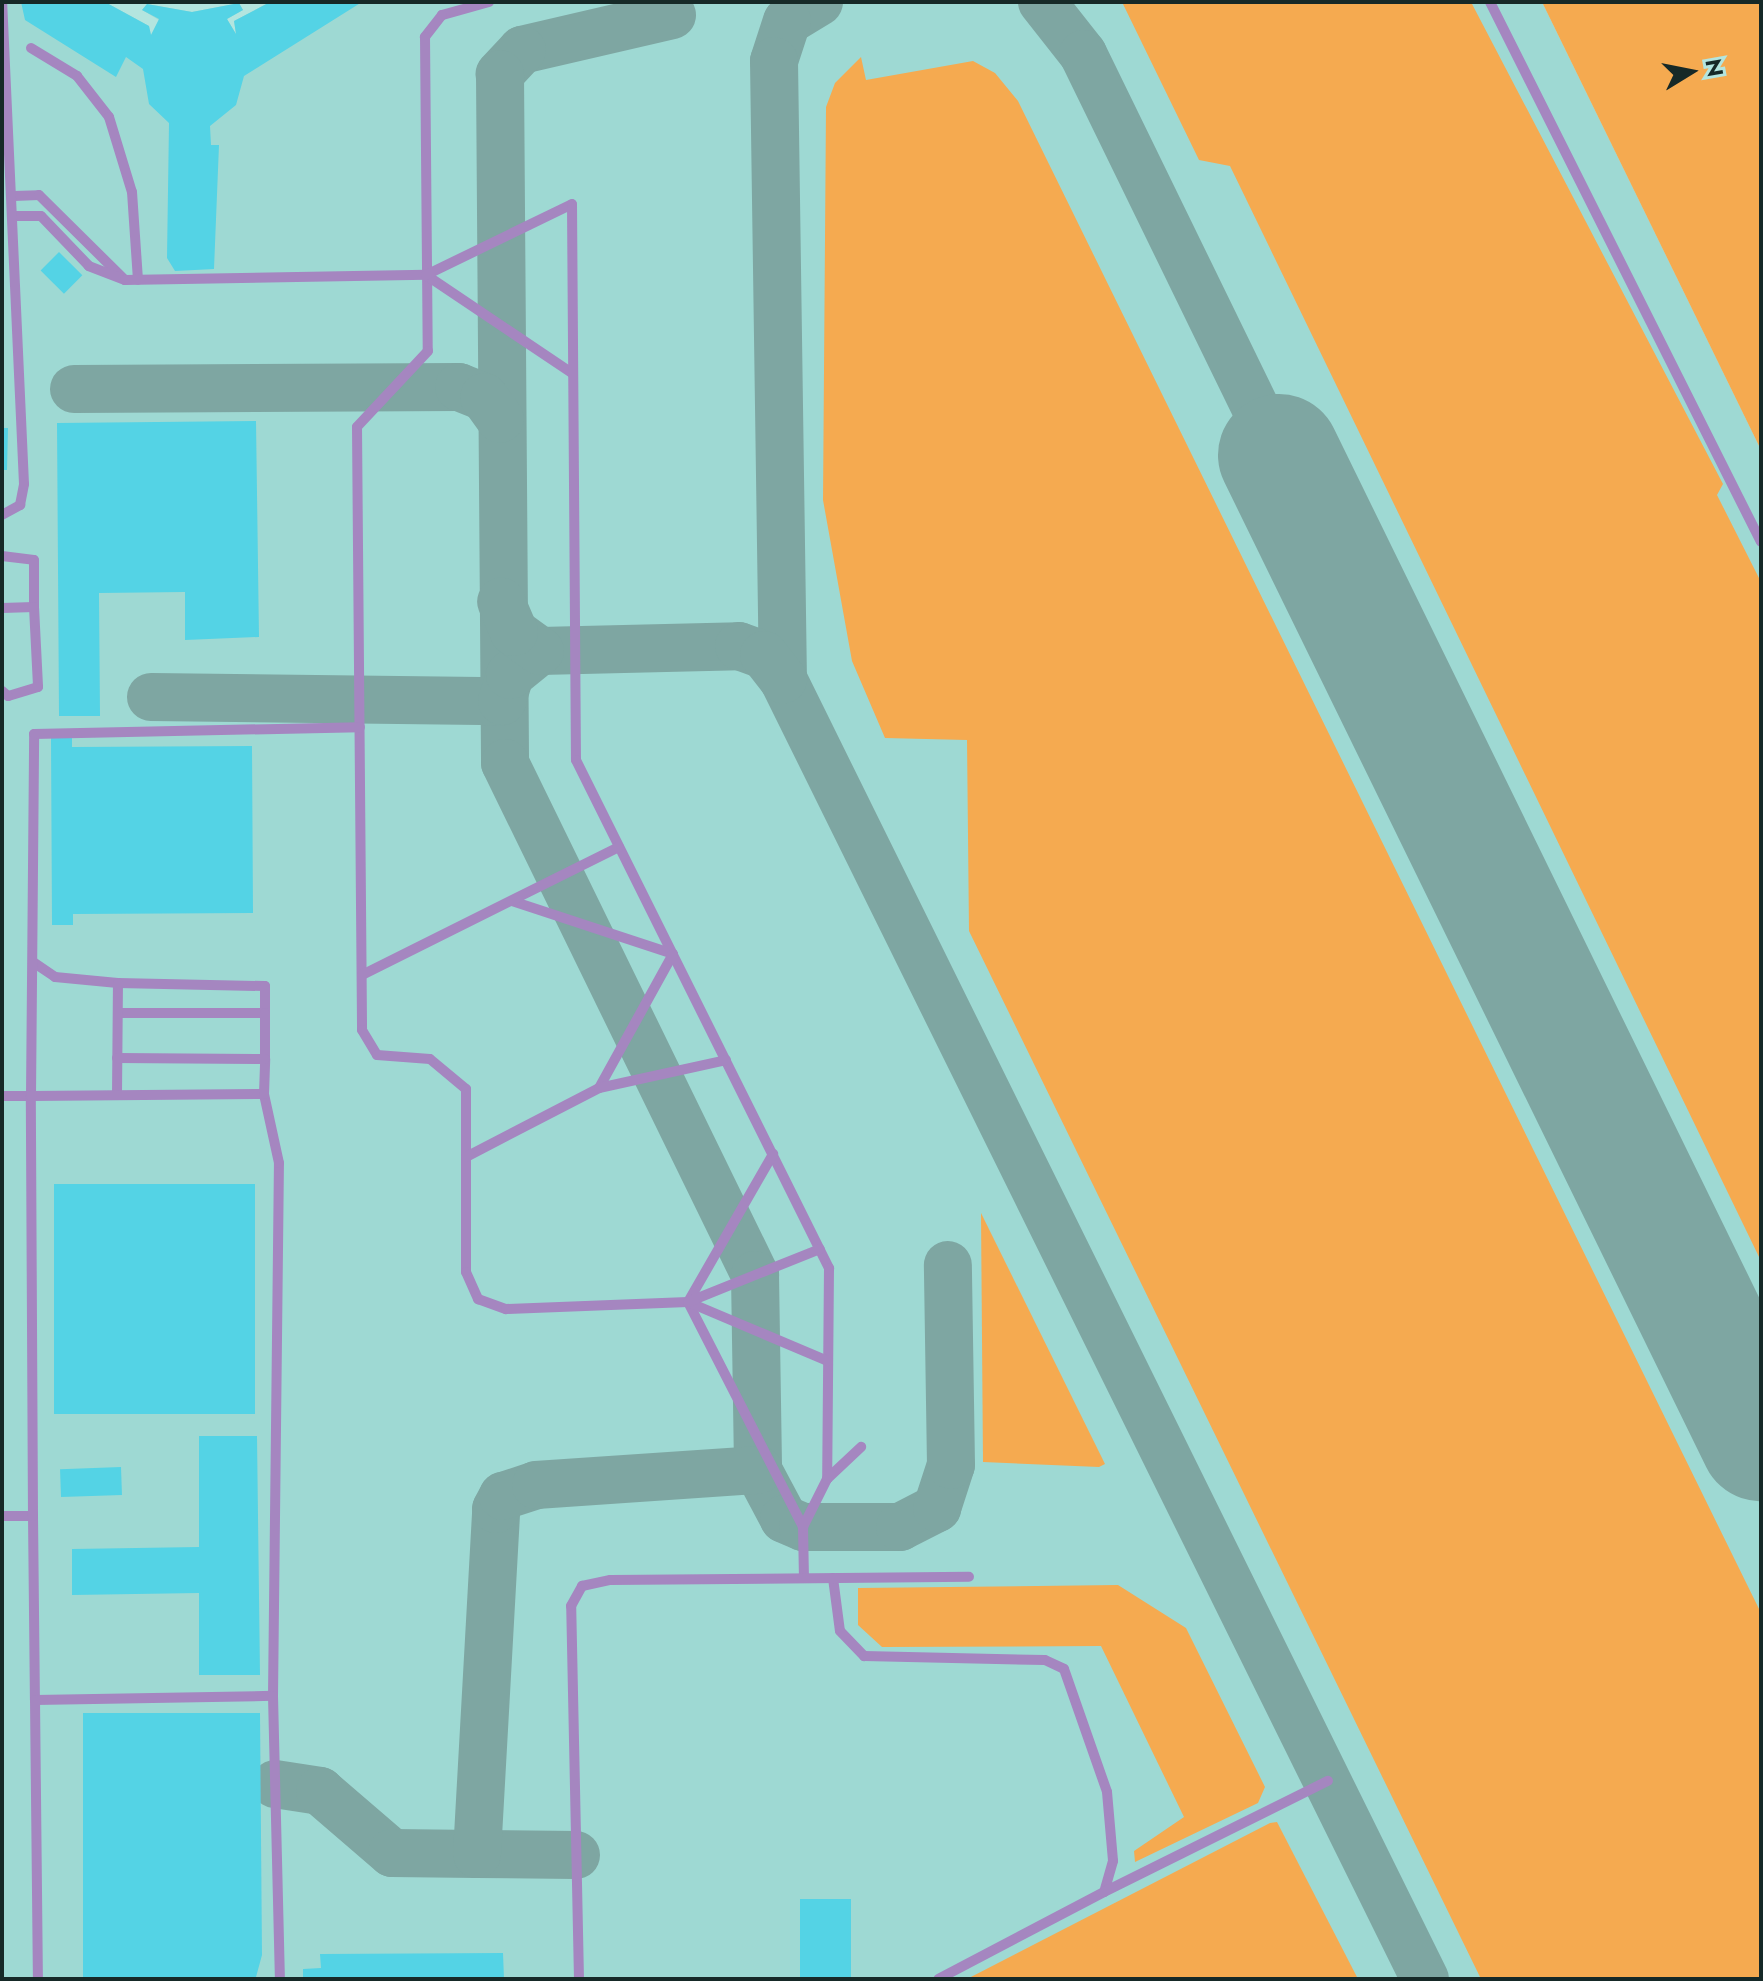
<!DOCTYPE html>
<html>
<head>
<meta charset="utf-8">
<style>
	body { margin:0 }
	#map { position:relative; width:1763px; height:1981px; overflow:hidden; background:#b3e5df; font-family:Jost,sans-serif }
	div>[style] { position:absolute }
	.built>* { inset:0; background:#9ed9d3 }
	.green>* { inset:0; background:#f5aa50 }
	.taxiway>* { height:48px; margin:-24px; padding:0 24px; transform-origin:24px; border-radius:24px; background:#7ea6a2 }
	.runway>* { height:122px; margin:-61px; padding:0 61px; transform-origin:61px; border-radius:61px; background:#7ea6a2 }
	.building>* { inset:0; background:#54d3e5; transform-origin:0 0 }
	.lane>* { height:10px; margin:-5px; padding:0 5px; transform-origin:5px; border-radius:5px; background:#a586c0 }
	span { translate:-50% -50%; white-space:nowrap; text-align:center; line-height:1.15; -webkit-text-stroke:6px #b3e5df; paint-order:stroke }
	.frame { position:absolute; inset:0; border:4px solid #162927; pointer-events:none }
	.north { position:absolute; left:1651px; top:32px; width:80px; height:80px; -webkit-text-stroke:6px #b3e5df; paint-order:stroke; rotate:80deg; font-size:22px; font-weight:700; line-height:32px; text-align:center; color:#162927 }
	.north::after { content:''; display:block; margin:auto; width:28px; height:36px; background:#162927; clip-path:polygon(50% 0,100% 100%,50% 72%,0 100%) }
</style>
</head>
<body>
<div id="map">
	<div class="built">
		<i style="clip-path:polygon(2px 2px,105px 2px,149px 26px,151px 35px,159px 20px,142px 10px,147px 4px,192px 12px,239px 3px,243px 10px,227px 19px,236px 34px,234px 21px,270px 2px,1542px 2px,1761px 450px,1761px 1979px,2px 1979px)"></i>
	</div>
	<div class="green">
		<i style="clip-path:polygon(1122px 2px,1471px 2px,1723px 484px,1717px 495px,1761px 582px,1761px 1261px,1230px 166px,1199px 160px)"></i>
		<i style="clip-path:polygon(1542px 2px,1761px 2px,1761px 450px)"></i>
		<i style="clip-path:polygon(861px 57px,866px 80px,973px 61px,995px 73px,1018px 101px,1761px 1613px,1761px 1979px,1481px 1979px,969px 931px,967px 740px,885px 738px,852px 661px,823px 500px,826px 107px,835px 83px)"></i>
		<i style="clip-path:polygon(981px 1213px,1105px 1464px,1099px 1467px,983px 1462px)"></i>
		<i style="clip-path:polygon(1118px 1585px,1186px 1628px,1265px 1787px,1258px 1803px,1135px 1862px,1134px 1851px,1184px 1817px,1101px 1646px,882px 1647px,858px 1625px,858px 1588px)"></i>
		<i style="clip-path:polygon(1277px 1822px,1358px 1979px,967px 1979px,1270px 1823px)"></i>
	</div>
	<div class="taxiway">
		<i style="left:819px;top:2px;width:37px;rotate:149deg"></i>
		<i style="left:787px;top:21px;width:42px;rotate:108deg"></i>
		<i style="left:774px;top:61px;width:618px;rotate:89.17deg"></i>
		<i style="left:783px;top:679px;width:1450px;rotate:63.72deg"></i>
		<i style="left:1042px;top:2px;width:66px;rotate:51.7deg"></i>
		<i style="left:1083px;top:54px;width:446px;rotate:64deg"></i>
		<i style="left:672px;top:15px;width:154px;rotate:166.9deg"></i>
		<i style="left:522px;top:50px;width:33px;rotate:133deg"></i>
		<i style="left:500px;top:74px;width:689px;rotate:89.58deg"></i>
		<i style="left:505px;top:763px;width:570px;rotate:63.97deg"></i>
		<i style="left:755px;top:1275px;width:195px;rotate:89.1deg"></i>
		<i style="left:758px;top:1470px;width:55px;rotate:62deg"></i>
		<i style="left:784px;top:1519px;width:21px;rotate:23deg"></i>
		<i style="left:803px;top:1527px;width:97px"></i>
		<i style="left:900px;top:1527px;width:42px;rotate:-27.2deg"></i>
		<i style="left:937px;top:1508px;width:45px;rotate:-72deg"></i>
		<i style="left:951px;top:1465px;width:200px;rotate:-90.9deg"></i>
		<i style="left:74px;top:389px;width:385px;rotate:-0.3deg"></i>
		<i style="left:459px;top:387px;width:27px;rotate:22deg"></i>
		<i style="left:484px;top:397px;width:27px;rotate:54deg"></i>
		<i style="left:540px;top:651px;width:199px;rotate:-1.4deg"></i>
		<i style="left:739px;top:646px;width:27px;rotate:20deg"></i>
		<i style="left:764px;top:655px;width:31px;rotate:52deg"></i>
		<i style="left:151px;top:697px;width:351px;rotate:0.7deg"></i>
		<i style="left:502px;top:701px;width:27px;rotate:-73deg"></i>
		<i style="left:510px;top:675px;width:38px;rotate:-39deg"></i>
		<i style="left:540px;top:651px;width:32px;rotate:-144deg"></i>
		<i style="left:514px;top:632px;width:33px;rotate:-113deg"></i>
		<i style="left:275px;top:1784px;width:46px;rotate:8.8deg"></i>
		<i style="left:320px;top:1791px;width:95px;rotate:40.7deg"></i>
		<i style="left:392px;top:1853px;width:85px;rotate:0.7deg"></i>
		<i style="left:576px;top:1855px;width:99px;rotate:-179.4deg"></i>
		<i style="left:477px;top:1854px;width:346px;rotate:-86.8deg"></i>
		<i style="left:496px;top:1509px;width:15px;rotate:-62deg"></i>
		<i style="left:503px;top:1496px;width:35px;rotate:-18deg"></i>
		<i style="left:536px;top:1485px;width:223px;rotate:-3.9deg"></i>
	</div>
	<div class="runway">
		<i style="left:1279px;top:455px;width:1097px;rotate:63.93deg"></i>
	</div>
	<div class="building">
		<i style="clip-path:polygon(21px 2px,105px 2px,149px 26px,151px 35px,159px 19px,142px 10px,147px 4px,192px 12px,239px 3px,243px 10px,227px 19px,236px 34px,234px 21px,270px 2px,362px 2px,244px 76px,236px 105px,210px 126px,211px 145px,219px 145px,214px 269px,175px 271px,167px 258px,169px 123px,149px 104px,143px 69px,126px 57px,116px 77px,25px 20px)"></i>
		<i style="left:59px;top:252px;width:33px;height:26px;rotate:45deg"></i>
		<i style="clip-path:polygon(256px 421px,259px 637px,185px 640px,185px 592px,99px 593px,100px 716px,59px 716px,57px 423px)"></i>
		<i style="clip-path:polygon(2px 428px,8px 428px,7px 470px,2px 470px)"></i>
		<i style="clip-path:polygon(51px 738px,72px 738px,72px 747px,252px 746px,253px 913px,73px 914px,73px 925px,52px 925px)"></i>
		<i style="left:54px;top:1184px;width:201px;height:230px"></i>
		<i style="clip-path:polygon(199px 1436px,257px 1436px,260px 1675px,199px 1675px,199px 1593px,72px 1595px,72px 1549px,199px 1547px)"></i>
		<i style="left:121px;top:1467px;width:28px;height:61px;rotate:88deg"></i>
		<i style="clip-path:polygon(83px 1713px,260px 1713px,262px 1955px,256px 1977px,83px 1977px)"></i>
		<i style="left:800px;top:1899px;width:51px;height:80px"></i>
		<i style="clip-path:polygon(503px 1953px,504px 1979px,303px 1979px,303px 1969px,321px 1968px,320px 1954px)"></i>
	</div>
	<div class="lane">
		<i style="left:489px;top:2px;width:49px;rotate:164.5deg"></i>
		<i style="left:442px;top:15px;width:28px;rotate:128deg"></i>
		<i style="left:425px;top:37px;width:314px;rotate:89.5deg"></i>
		<i style="left:428px;top:351px;width:104px;rotate:133.1deg"></i>
		<i style="left:357px;top:427px;width:603px;rotate:89.52deg"></i>
		<i style="left:362px;top:1030px;width:29px;rotate:59deg"></i>
		<i style="left:377px;top:1055px;width:53px;rotate:4.3deg"></i>
		<i style="left:430px;top:1059px;width:47px;rotate:39.8deg"></i>
		<i style="left:466px;top:1089px;width:183px;rotate:90deg"></i>
		<i style="left:466px;top:1272px;width:30px;rotate:66deg"></i>
		<i style="left:478px;top:1299px;width:30px;rotate:20deg"></i>
		<i style="left:506px;top:1309px;width:182px;rotate:-2.2deg"></i>
		<i style="left:688px;top:1302px;width:253px;rotate:62.9deg"></i>
		<i style="left:803px;top:1527px;width:51px;rotate:88.9deg"></i>
		<i style="left:1490px;top:2px;width:604px;rotate:63.35deg"></i>
		<i style="left:31px;top:48px;width:54px;rotate:31.3deg"></i>
		<i style="left:77px;top:76px;width:52px;rotate:52deg"></i>
		<i style="left:109px;top:117px;width:78px;rotate:73deg"></i>
		<i style="left:132px;top:192px;width:88px;rotate:86.1deg"></i>
		<i style="left:14px;top:196px;width:25px;rotate:-2deg"></i>
		<i style="left:39px;top:195px;width:121px;rotate:44.7deg"></i>
		<i style="left:125px;top:280px;width:39px;rotate:-159deg"></i>
		<i style="left:89px;top:266px;width:69px;rotate:-133.8deg"></i>
		<i style="left:41px;top:216px;width:27px;rotate:180deg"></i>
		<i style="left:426px;top:275px;width:176px;rotate:33.9deg"></i>
		<i style="left:125px;top:280px;width:301px;rotate:-1deg"></i>
		<i style="left:426px;top:275px;width:162px;rotate:-25.9deg"></i>
		<i style="left:572px;top:204px;width:556px;rotate:89.59deg"></i>
		<i style="left:576px;top:760px;width:568px;rotate:63.53deg"></i>
		<i style="left:829px;top:1268px;width:211px;rotate:90.5deg"></i>
		<i style="left:827px;top:1479px;width:54px;rotate:116.6deg"></i>
		<i style="left:2px;top:515px;width:21px;rotate:-29deg"></i>
		<i style="left:20px;top:505px;width:21px;rotate:-79deg"></i>
		<i style="left:24px;top:484px;width:483px;rotate:-92.6deg"></i>
		<i style="left:2px;top:556px;width:32px;rotate:7deg"></i>
		<i style="left:34px;top:560px;width:47px;rotate:90deg"></i>
		<i style="left:2px;top:608px;width:32px;rotate:-2deg"></i>
		<i style="left:34px;top:607px;width:80px;rotate:87.1deg"></i>
		<i style="left:38px;top:687px;width:31px;rotate:163deg"></i>
		<i style="left:8px;top:696px;width:8px;rotate:-140deg"></i>
		<i style="left:512px;top:901px;width:169px;rotate:18.2deg"></i>
		<i style="left:673px;top:954px;width:153px;rotate:118.9deg"></i>
		<i style="left:33px;top:962px;width:27px;rotate:34deg"></i>
		<i style="left:55px;top:977px;width:63px;rotate:5.4deg"></i>
		<i style="left:118px;top:983px;width:147px;rotate:1.2deg"></i>
		<i style="left:265px;top:986px;width:27px;rotate:90deg"></i>
		<i style="left:362px;top:975px;width:287px;rotate:-26.5deg"></i>
		<i style="left:118px;top:1013px;width:147px"></i>
		<i style="left:265px;top:1013px;width:46px;rotate:90deg"></i>
		<i style="left:117px;top:1095px;width:112px;rotate:-89.5deg"></i>
		<i style="left:2px;top:1096px;width:29px"></i>
		<i style="left:31px;top:1096px;width:362px;rotate:-89.5deg"></i>
		<i style="left:34px;top:734px;width:326px;rotate:-1.2deg"></i>
		<i style="left:466px;top:1157px;width:150px;rotate:-27.4deg"></i>
		<i style="left:599px;top:1088px;width:130px;rotate:-12.4deg"></i>
		<i style="left:688px;top:1302px;width:171px;rotate:-60.1deg"></i>
		<i style="left:688px;top:1302px;width:152px;rotate:22.9deg"></i>
		<i style="left:688px;top:1302px;width:142px;rotate:-21.9deg"></i>
		<i style="left:827px;top:1479px;width:47px;rotate:-43.3deg"></i>
		<i style="left:2px;top:1516px;width:31px"></i>
		<i style="left:33px;top:1516px;width:184px;rotate:89.4deg"></i>
		<i style="left:35px;top:1700px;width:238px;rotate:-1deg"></i>
		<i style="left:273px;top:1696px;width:533px;rotate:-89.36deg"></i>
		<i style="left:279px;top:1163px;width:71px;rotate:-102.3deg"></i>
		<i style="left:33px;top:1516px;width:420px;rotate:-90.3deg"></i>
		<i style="left:31px;top:1096px;width:233px;rotate:-0.5deg"></i>
		<i style="left:264px;top:1094px;width:35px;rotate:-88deg"></i>
		<i style="left:265px;top:1059px;width:148px;rotate:-179.6deg"></i>
		<i style="left:833px;top:1578px;width:53px;rotate:82.5deg"></i>
		<i style="left:840px;top:1631px;width:35px;rotate:46deg"></i>
		<i style="left:864px;top:1656px;width:181px;rotate:1.3deg"></i>
		<i style="left:1045px;top:1660px;width:21px;rotate:25deg"></i>
		<i style="left:1064px;top:1669px;width:130px;rotate:70.7deg"></i>
		<i style="left:1107px;top:1792px;width:69px;rotate:85deg"></i>
		<i style="left:1113px;top:1861px;width:32px;rotate:106deg"></i>
		<i style="left:1104px;top:1892px;width:187px;rotate:152.3deg"></i>
		<i style="left:273px;top:1696px;width:283px;rotate:88.6deg"></i>
		<i style="left:35px;top:1700px;width:279px;rotate:89.4deg"></i>
		<i style="left:1104px;top:1892px;width:250px;rotate:-26.4deg"></i>
		<i style="left:579px;top:1979px;width:373px;rotate:-91.2deg"></i>
		<i style="left:571px;top:1606px;width:23px;rotate:-61deg"></i>
		<i style="left:582px;top:1586px;width:29px;rotate:-12deg"></i>
		<i style="left:610px;top:1580px;width:359px;rotate:-0.5deg"></i>
	</div>
	<div class="frame"></div>
	<div class="north">N</div>
</div>
</body>
</html>
